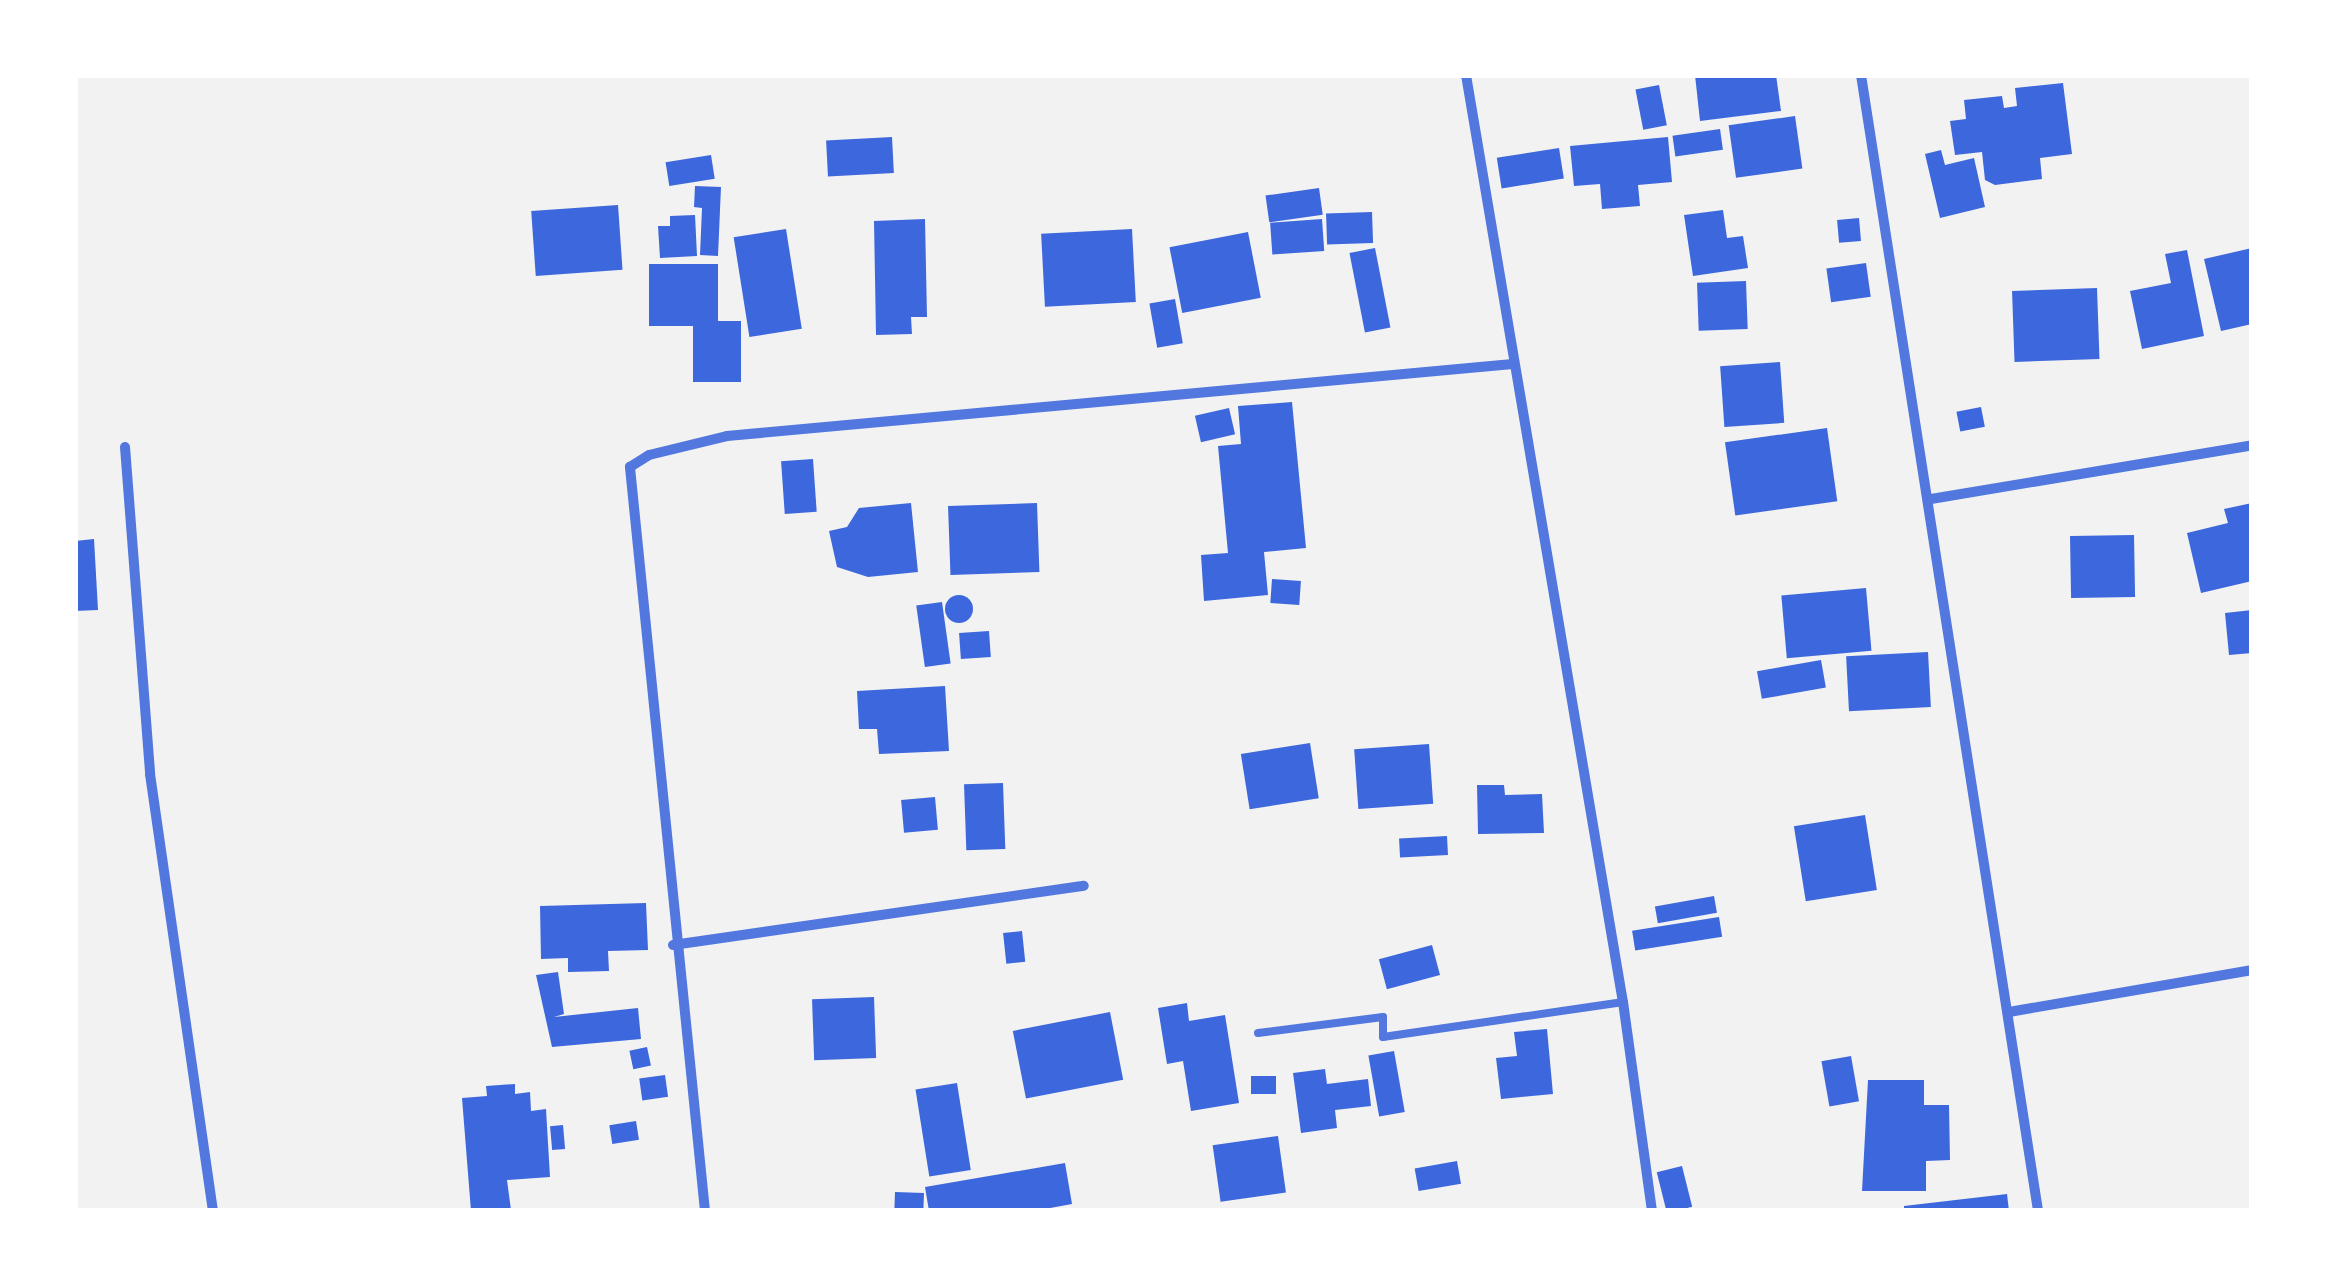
<!DOCTYPE html>
<html>
<head>
<meta charset="utf-8">
<style>
	body { margin:0 }
	#map { position:relative; width:2327px; height:1286px; overflow:hidden; background:#f2f2f2; font-family:Montserrat,sans-serif }
	div>[style] { position:absolute }
	.building>* { inset:0; background:#3d67dc; transform-origin:0 0 }
	.round { border-radius:50% }
	.service>* { height:8px; margin:-4px; padding:0 4px; transform-origin:4px; border-radius:4px; background:#5277de }
	.minor>* { height:10px; margin:-5px; padding:0 5px; transform-origin:5px; border-radius:5px; background:#5277de }
	span { translate:-50% -50%; white-space:nowrap; text-align:center; line-height:1.15; -webkit-text-stroke:10px #fff; paint-order:stroke }
	.frame { position:absolute; inset:0; border:78px solid #fff; pointer-events:none }
</style>
</head>
<body>
<div id="map">
	<div class="building">
		<i style="clip-path:polygon(1695px 75px,1776px 75px,1781px 111px,1700px 121px)"></i>
		<i style="clip-path:polygon(2063px 83px,2072px 154px,2040px 158px,2042px 179px,1995px 185px,1985px 180px,1982px 152px,1955px 155px,1950px 121px,1966px 119px,1964px 100px,2002px 96px,2004px 108px,2017px 106px,2015px 88px)"></i>
		<i style="left:1659px;top:85px;width:41px;height:24px;rotate:79deg"></i>
		<i style="left:1795px;top:116px;width:53px;height:67px;rotate:82deg"></i>
		<i style="left:1720px;top:129px;width:21px;height:48px;rotate:82deg"></i>
		<i style="left:892px;top:137px;width:36px;height:66px;rotate:87deg"></i>
		<i style="clip-path:polygon(1668px 137px,1672px 182px,1638px 185px,1640px 206px,1602px 209px,1600px 184px,1574px 186px,1570px 146px)"></i>
		<i style="left:1559px;top:148px;width:31px;height:63px;rotate:81deg"></i>
		<i style="clip-path:polygon(1941px 150px,1945px 165px,1974px 158px,1985px 207px,1940px 218px,1925px 154px)"></i>
		<i style="left:711px;top:155px;width:24px;height:46px;rotate:81deg"></i>
		<i style="clip-path:polygon(695px 186px,721px 187px,718px 256px,700px 255px,702px 208px,694px 207px)"></i>
		<i style="left:1319px;top:188px;width:27px;height:54px;rotate:82deg"></i>
		<i style="left:618px;top:205px;width:65px;height:87px;rotate:86deg"></i>
		<i style="clip-path:polygon(1723px 210px,1727px 238px,1743px 236px,1748px 268px,1693px 276px,1684px 215px)"></i>
		<i style="left:1372px;top:212px;width:31px;height:46px;rotate:88deg"></i>
		<i style="clip-path:polygon(695px 215px,697px 256px,660px 258px,658px 226px,670px 226px,670px 216px)"></i>
		<i style="left:1859px;top:218px;width:23px;height:22px;rotate:85deg"></i>
		<i style="clip-path:polygon(925px 219px,927px 317px,911px 317px,912px 334px,876px 335px,874px 221px)"></i>
		<i style="left:1322px;top:219px;width:32px;height:52px;rotate:86deg"></i>
		<i style="left:786px;top:229px;width:101px;height:53px;rotate:81deg"></i>
		<i style="left:1132px;top:229px;width:73px;height:91px;rotate:87deg"></i>
		<i style="left:1248px;top:232px;width:67px;height:80px;rotate:79deg"></i>
		<i style="left:1375px;top:248px;width:81px;height:26px;rotate:79deg"></i>
		<i style="clip-path:polygon(2252px 248px,2252px 324px,2221px 331px,2204px 259px)"></i>
		<i style="clip-path:polygon(2187px 250px,2204px 336px,2142px 349px,2130px 291px,2171px 283px,2165px 254px)"></i>
		<i style="left:1866px;top:263px;width:34px;height:40px;rotate:82deg"></i>
		<i style="clip-path:polygon(649px 264px,718px 264px,718px 321px,741px 321px,741px 382px,693px 382px,693px 326px,649px 326px)"></i>
		<i style="left:1746px;top:281px;width:48px;height:49px;rotate:88deg"></i>
		<i style="left:2097px;top:288px;width:71px;height:85px;rotate:88deg"></i>
		<i style="left:1175px;top:299px;width:45px;height:26px;rotate:80deg"></i>
		<i style="left:1780px;top:362px;width:61px;height:60px;rotate:86deg"></i>
		<i style="clip-path:polygon(1292px 402px,1306px 548px,1264px 552px,1268px 595px,1204px 601px,1201px 555px,1228px 553px,1218px 446px,1241px 444px,1238px 406px)"></i>
		<i style="left:1981px;top:407px;width:20px;height:25px;rotate:79deg"></i>
		<i style="left:1229px;top:408px;width:27px;height:35px;rotate:77deg"></i>
		<i style="left:1827px;top:428px;width:74px;height:103px;rotate:82deg"></i>
		<i style="left:813px;top:459px;width:53px;height:32px;rotate:86deg"></i>
		<i style="clip-path:polygon(911px 503px,918px 572px,868px 577px,837px 567px,829px 531px,847px 527px,859px 508px)"></i>
		<i style="left:1037px;top:503px;width:69px;height:89px;rotate:88deg"></i>
		<i style="clip-path:polygon(2252px 503px,2252px 581px,2201px 593px,2187px 533px,2228px 523px,2224px 509px)"></i>
		<i style="left:2134px;top:535px;width:62px;height:64px;rotate:89deg"></i>
		<i style="clip-path:polygon(94px 539px,98px 610px,75px 611px,75px 541px)"></i>
		<i style="left:1272px;top:579px;width:29px;height:24px;rotate:4deg"></i>
		<i style="left:1866px;top:588px;width:63px;height:85px;rotate:85deg"></i>
		<i class="round" style="left:945px;top:595px;width:28px;height:28px"></i>
		<i style="left:942px;top:602px;width:62px;height:26px;rotate:82deg"></i>
		<i style="clip-path:polygon(2252px 610px,2252px 653px,2229px 655px,2225px 613px)"></i>
		<i style="left:989px;top:631px;width:26px;height:30px;rotate:86deg"></i>
		<i style="left:1928px;top:652px;width:55px;height:82px;rotate:87deg"></i>
		<i style="left:1821px;top:660px;width:28px;height:65px;rotate:80deg"></i>
		<i style="clip-path:polygon(945px 686px,949px 751px,879px 754px,877px 729px,859px 729px,857px 691px)"></i>
		<i style="left:1310px;top:743px;width:56px;height:70px;rotate:81deg"></i>
		<i style="left:1429px;top:744px;width:60px;height:75px;rotate:86deg"></i>
		<i style="left:1003px;top:783px;width:66px;height:39px;rotate:88deg"></i>
		<i style="clip-path:polygon(1477px 785px,1504px 785px,1505px 795px,1542px 794px,1544px 833px,1478px 834px)"></i>
		<i style="left:935px;top:797px;width:33px;height:34px;rotate:85deg"></i>
		<i style="left:1865px;top:815px;width:76px;height:72px;rotate:81deg"></i>
		<i style="left:1447px;top:836px;width:19px;height:48px;rotate:87deg"></i>
		<i style="left:1714px;top:896px;width:17px;height:60px;rotate:80deg"></i>
		<i style="clip-path:polygon(646px 903px,648px 950px,608px 951px,609px 971px,568px 972px,568px 958px,541px 959px,540px 906px)"></i>
		<i style="left:1719px;top:917px;width:20px;height:88px;rotate:81deg"></i>
		<i style="left:1022px;top:931px;width:31px;height:19px;rotate:84deg"></i>
		<i style="left:1432px;top:945px;width:31px;height:55px;rotate:75deg"></i>
		<i style="clip-path:polygon(558px 972px,564px 1014px,554px 1017px,638px 1008px,641px 1039px,552px 1047px,536px 975px)"></i>
		<i style="left:874px;top:997px;width:61px;height:62px;rotate:88deg"></i>
		<i style="clip-path:polygon(1187px 1003px,1189px 1021px,1225px 1015px,1239px 1103px,1191px 1111px,1183px 1061px,1167px 1064px,1158px 1008px)"></i>
		<i style="left:1110px;top:1012px;width:69px;height:99px;rotate:79deg"></i>
		<i style="clip-path:polygon(1547px 1029px,1553px 1094px,1501px 1099px,1496px 1058px,1517px 1056px,1514px 1032px)"></i>
		<i style="left:647px;top:1047px;width:19px;height:18px;rotate:78deg"></i>
		<i style="left:1394px;top:1051px;width:62px;height:26px;rotate:80deg"></i>
		<i style="left:1851px;top:1056px;width:46px;height:30px;rotate:80deg"></i>
		<i style="clip-path:polygon(1325px 1069px,1327px 1084px,1368px 1079px,1371px 1106px,1335px 1110px,1337px 1128px,1301px 1133px,1293px 1073px)"></i>
		<i style="left:665px;top:1075px;width:22px;height:26px;rotate:82deg"></i>
		<i style="left:1276px;top:1076px;width:18px;height:25px;rotate:90deg"></i>
		<i style="clip-path:polygon(1868px 1080px,1924px 1080px,1924px 1105px,1949px 1105px,1950px 1160px,1926px 1161px,1926px 1191px,1862px 1191px)"></i>
		<i style="left:957px;top:1083px;width:88px;height:42px;rotate:81deg"></i>
		<i style="clip-path:polygon(515px 1084px,515px 1094px,530px 1092px,531px 1111px,546px 1109px,550px 1177px,507px 1180px,511px 1210px,471px 1211px,462px 1098px,487px 1096px,486px 1086px)"></i>
		<i style="left:636px;top:1121px;width:19px;height:27px;rotate:81deg"></i>
		<i style="left:563px;top:1125px;width:24px;height:13px;rotate:85deg"></i>
		<i style="left:1278px;top:1136px;width:57px;height:66px;rotate:82deg"></i>
		<i style="left:1457px;top:1161px;width:23px;height:43px;rotate:80deg"></i>
		<i style="clip-path:polygon(1065px 1163px,1072px 1204px,1034px 1211px,929px 1211px,925px 1187px)"></i>
		<i style="left:1682px;top:1166px;width:42px;height:26px;rotate:76deg"></i>
		<i style="left:895px;top:1192px;width:29px;height:19px;rotate:2deg"></i>
		<i style="clip-path:polygon(2007px 1194px,2009px 1211px,1904px 1211px,1904px 1206px)"></i>
	</div>
	<div class="service">
		<i style="left:1258px;top:1033px;width:126px;rotate:-7.3deg"></i>
		<i style="left:1383px;top:1017px;width:20px;rotate:90deg"></i>
		<i style="left:1383px;top:1037px;width:243px;rotate:-8.3deg"></i>
	</div>
	<div class="minor">
		<i style="left:1466px;top:75px;width:940px;rotate:80.39deg"></i>
		<i style="left:1623px;top:1002px;width:211px;rotate:82.1deg"></i>
		<i style="left:1861px;top:75px;width:1150px;rotate:81.14deg"></i>
		<i style="left:125px;top:447px;width:328px;rotate:85.6deg"></i>
		<i style="left:150px;top:774px;width:442px;rotate:81.8deg"></i>
		<i style="left:1931px;top:499px;width:326px;rotate:-9.5deg"></i>
		<i style="left:673px;top:945px;width:415px;rotate:-8.2deg"></i>
		<i style="left:2009px;top:1012px;width:247px;rotate:-9.8deg"></i>
		<i style="left:705px;top:1211px;width:748px;rotate:-95.76deg"></i>
		<i style="left:630px;top:467px;width:22px;rotate:-32deg"></i>
		<i style="left:649px;top:455px;width:80px;rotate:-13.7deg"></i>
		<i style="left:727px;top:436px;width:789px;rotate:-5.23deg"></i>
	</div>
	<div class="frame"></div>
</div>
</body>
</html>
